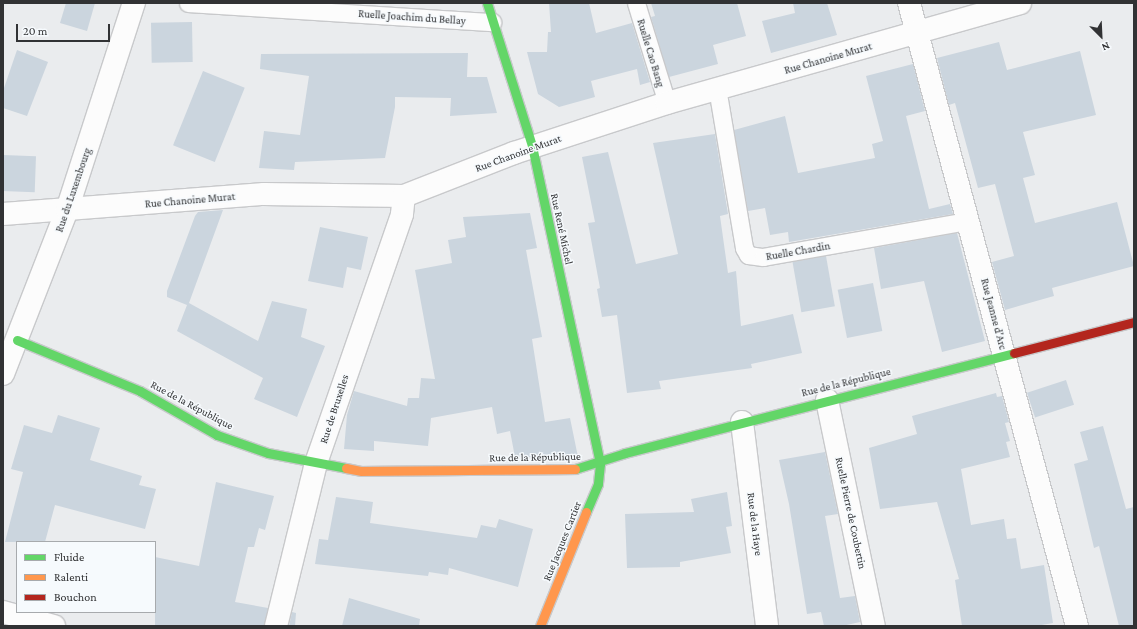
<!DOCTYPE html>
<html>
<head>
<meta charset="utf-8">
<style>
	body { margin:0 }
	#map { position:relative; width:1137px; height:629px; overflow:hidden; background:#eaecee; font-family:"Crimson Pro",serif }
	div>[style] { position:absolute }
	.building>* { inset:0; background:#cbd5de; transform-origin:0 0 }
	.roads { filter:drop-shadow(1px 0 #c8c9cb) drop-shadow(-1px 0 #c8c9cb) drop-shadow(0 1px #c8c9cb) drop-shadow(0 -1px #c8c9cb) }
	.lane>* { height:17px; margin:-8.5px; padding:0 8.5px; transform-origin:8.5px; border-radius:8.5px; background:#fcfcfc }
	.street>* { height:22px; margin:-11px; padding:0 11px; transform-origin:11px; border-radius:11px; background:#fcfcfc }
	.fast>* { height:9px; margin:-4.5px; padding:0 4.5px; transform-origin:4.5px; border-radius:4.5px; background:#63d668 }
	.slow>* { height:9px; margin:-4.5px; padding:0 4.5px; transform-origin:4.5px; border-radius:4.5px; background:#ff974d }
	.jam>* { height:9px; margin:-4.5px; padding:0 4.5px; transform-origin:4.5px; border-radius:4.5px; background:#b3261e }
	span { translate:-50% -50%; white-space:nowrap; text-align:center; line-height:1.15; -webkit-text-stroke:3px #f6fafd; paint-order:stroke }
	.street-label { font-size:11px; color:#313234 }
	.frame { position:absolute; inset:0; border:4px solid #313234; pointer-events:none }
	.legend { position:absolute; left:16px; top:541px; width:140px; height:72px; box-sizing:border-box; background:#f6fafd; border:1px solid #a7aaad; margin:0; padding:5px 7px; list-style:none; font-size:12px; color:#313234 }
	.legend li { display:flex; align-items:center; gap:8px; height:20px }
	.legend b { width:20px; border:1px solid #a7aaad }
	.north { position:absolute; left:1081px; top:16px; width:40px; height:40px; -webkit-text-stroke:3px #f6fafd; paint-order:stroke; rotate:156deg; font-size:11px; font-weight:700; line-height:16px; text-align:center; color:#313234 }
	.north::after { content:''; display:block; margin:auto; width:14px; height:18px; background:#313234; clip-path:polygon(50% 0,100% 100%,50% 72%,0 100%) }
	.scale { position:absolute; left:16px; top:24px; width:94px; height:18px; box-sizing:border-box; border:2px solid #313234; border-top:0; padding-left:5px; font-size:12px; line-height:14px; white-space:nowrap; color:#313234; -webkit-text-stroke:3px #f6fafd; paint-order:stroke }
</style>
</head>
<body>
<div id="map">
	<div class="building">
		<i style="clip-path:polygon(66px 3px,95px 3px,87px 31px,60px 23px)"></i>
		<i style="clip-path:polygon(549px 3px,589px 3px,596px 33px,632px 23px,650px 82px,640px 85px,637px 69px,591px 81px,595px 97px,559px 107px,538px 94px,527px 52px,547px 52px,548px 32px,551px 32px)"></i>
		<i style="clip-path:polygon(651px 3px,737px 3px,746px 36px,713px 45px,718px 64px,669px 77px,651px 17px,655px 16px)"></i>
		<i style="clip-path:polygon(793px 3px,827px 3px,837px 35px,771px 53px,762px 21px,795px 13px)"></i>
		<i style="left:192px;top:22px;width:40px;height:41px;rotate:89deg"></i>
		<i style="clip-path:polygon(999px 42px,1007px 70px,1080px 51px,1096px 115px,1023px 132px,1035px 175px,1023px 178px,1035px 223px,1117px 202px,1134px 266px,1052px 288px,1054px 296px,1005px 310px,992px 262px,1014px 256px,995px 184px,978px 188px,955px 103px,949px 105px,937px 58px)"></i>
		<i style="clip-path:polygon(17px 50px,48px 62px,27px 116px,3px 108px,3px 91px)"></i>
		<i style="clip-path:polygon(468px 53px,467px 77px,487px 77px,497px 113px,450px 116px,451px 98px,395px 97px,395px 107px,385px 158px,295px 162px,294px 170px,259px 168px,264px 131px,300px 135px,309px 76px,260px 69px,261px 54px)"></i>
		<i style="clip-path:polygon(913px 64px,925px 111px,906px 116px,929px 209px,950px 204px,953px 214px,789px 242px,788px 232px,770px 235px,765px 208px,748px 211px,734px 130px,785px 116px,798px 173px,875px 158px,872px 144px,883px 141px,866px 76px)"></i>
		<i style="left:203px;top:71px;width:45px;height:80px;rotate:22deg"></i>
		<i style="clip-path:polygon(715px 134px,728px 214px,720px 216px,728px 273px,736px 271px,741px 326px,793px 314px,802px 353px,751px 364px,752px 368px,659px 381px,661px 389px,627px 393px,617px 315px,602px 317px,597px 289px,600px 288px,588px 223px,595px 222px,582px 157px,608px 152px,636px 264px,678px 254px,653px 143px)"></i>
		<i style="left:3px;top:155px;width:33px;height:36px;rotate:2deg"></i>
		<i style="clip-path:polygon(223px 210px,189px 303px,258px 341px,272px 301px,307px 309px,301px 337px,325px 346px,297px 417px,254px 399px,263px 378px,177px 331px,187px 305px,167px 297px,167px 291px,195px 216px,198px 212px)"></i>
		<i style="clip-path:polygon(530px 213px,537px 248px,526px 250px,542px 337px,532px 339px,545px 422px,570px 418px,578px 457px,515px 457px,510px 431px,497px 434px,492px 407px,431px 418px,428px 446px,374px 441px,374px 451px,344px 449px,347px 415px,354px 391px,407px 406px,408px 398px,419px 398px,421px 378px,435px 379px,415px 270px,452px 263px,448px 240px,466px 237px,463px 217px)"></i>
		<i style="clip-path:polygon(320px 227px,368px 237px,361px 270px,347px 267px,343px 288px,308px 281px)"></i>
		<i style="clip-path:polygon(957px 233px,985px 341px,942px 352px,924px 281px,881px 289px,874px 248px)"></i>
		<i style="left:826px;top:256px;width:51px;height:34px;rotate:80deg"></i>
		<i style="left:873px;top:283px;width:49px;height:36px;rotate:79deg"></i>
		<i style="left:1066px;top:380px;width:26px;height:41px;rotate:72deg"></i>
		<i style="clip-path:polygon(996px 393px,997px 397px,1002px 396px,1009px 422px,1005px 423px,1010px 441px,1006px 442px,1010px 457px,961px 469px,971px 525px,1004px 519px,1007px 539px,1016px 538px,1021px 569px,1044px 565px,1053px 623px,1036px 626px,962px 626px,955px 580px,959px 579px,937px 502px,880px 509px,869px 448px,917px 434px,912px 416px)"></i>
		<i style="clip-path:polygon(58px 415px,100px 428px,90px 460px,142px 476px,139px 485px,156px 489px,145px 529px,55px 505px,45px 542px,5px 542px,23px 472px,11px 469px,24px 425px,52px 433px)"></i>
		<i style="clip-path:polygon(1103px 426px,1126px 509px,1134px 507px,1134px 626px,1119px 626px,1099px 546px,1094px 548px,1074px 464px,1088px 460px,1080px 432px)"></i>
		<i style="clip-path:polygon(825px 452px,838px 514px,825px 516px,840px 598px,855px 596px,860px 622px,842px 626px,824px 626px,821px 612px,807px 614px,789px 504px,779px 460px)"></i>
		<i style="clip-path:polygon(216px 482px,274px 496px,265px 530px,259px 528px,254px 547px,248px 547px,235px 602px,268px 608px,264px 626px,155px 626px,155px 557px,199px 566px)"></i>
		<i style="clip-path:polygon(727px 492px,732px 526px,726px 527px,731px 553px,680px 562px,680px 567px,627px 568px,625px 514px,694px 512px,691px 499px)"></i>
		<i style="clip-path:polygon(336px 497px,373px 502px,370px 523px,477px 538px,481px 525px,496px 528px,499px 519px,533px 529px,518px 587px,449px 568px,448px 575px,429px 572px,428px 576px,315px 564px,319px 539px,328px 540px)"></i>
		<i style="clip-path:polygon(349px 598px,420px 619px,419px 626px,342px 626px)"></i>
		<i style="clip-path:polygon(292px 612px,296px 613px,295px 626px,289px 626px)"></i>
	</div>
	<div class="roads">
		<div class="lane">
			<i style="left:188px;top:3px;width:305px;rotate:3.6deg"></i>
			<i style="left:636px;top:3px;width:105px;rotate:72.8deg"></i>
			<i style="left:717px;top:88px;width:162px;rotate:80.4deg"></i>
			<i style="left:744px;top:248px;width:8px;rotate:60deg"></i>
			<i style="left:748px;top:255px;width:15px;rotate:8deg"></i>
			<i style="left:763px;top:257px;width:208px;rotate:-10deg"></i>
		</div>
		<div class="street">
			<i style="left:909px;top:3px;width:645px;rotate:74.91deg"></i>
			<i style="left:3px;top:214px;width:262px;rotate:-4.4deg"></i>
			<i style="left:264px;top:194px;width:140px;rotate:0.8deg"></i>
			<i style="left:404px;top:196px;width:118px;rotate:-21.4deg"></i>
			<i style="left:514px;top:153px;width:161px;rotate:-18.1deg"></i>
			<i style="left:667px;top:103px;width:367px;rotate:-15.8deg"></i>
			<i style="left:3px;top:374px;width:176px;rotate:-68.7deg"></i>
			<i style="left:67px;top:210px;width:218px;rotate:-72.1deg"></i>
			<i style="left:827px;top:400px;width:231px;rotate:78.3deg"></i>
			<i style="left:742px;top:422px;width:206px;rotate:83deg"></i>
			<i style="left:3px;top:612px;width:53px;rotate:15.4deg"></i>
			<i style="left:276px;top:626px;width:168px;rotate:-76.2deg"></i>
			<i style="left:316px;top:463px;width:263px;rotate:-70.9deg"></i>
			<i style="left:402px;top:214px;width:18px;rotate:-84deg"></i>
		</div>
		<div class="fast">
			<i style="left:487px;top:3px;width:150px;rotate:72.5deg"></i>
			<i style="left:532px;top:146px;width:325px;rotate:77.9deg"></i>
			<i style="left:600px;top:464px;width:20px;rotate:96deg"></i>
			<i style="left:598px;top:484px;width:30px;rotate:113deg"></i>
			<i style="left:17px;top:340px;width:133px;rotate:22.5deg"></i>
			<i style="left:140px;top:391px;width:89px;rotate:29.7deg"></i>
			<i style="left:217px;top:435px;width:54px;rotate:19.4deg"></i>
			<i style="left:268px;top:453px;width:79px;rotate:10.9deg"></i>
			<i style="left:575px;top:469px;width:52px;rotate:-17.7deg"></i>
			<i style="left:625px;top:453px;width:402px;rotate:-14.4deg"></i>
		</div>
		<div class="slow">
			<i style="left:346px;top:468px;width:16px;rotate:11deg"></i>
			<i style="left:362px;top:471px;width:213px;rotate:-0.5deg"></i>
			<i style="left:540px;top:626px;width:123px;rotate:-68deg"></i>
		</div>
		<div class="jam">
			<i style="left:1014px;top:353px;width:124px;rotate:-14.5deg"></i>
		</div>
	</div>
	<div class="street-label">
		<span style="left:412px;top:17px;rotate:4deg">Ruelle Joachim du Bellay</span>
		<span style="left:651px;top:53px;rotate:73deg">Ruelle Cao Bang</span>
		<span style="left:828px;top:58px;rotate:-16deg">Rue Chanoine Murat</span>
		<span style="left:518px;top:153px;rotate:-20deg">Rue Chanoine Murat</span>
		<span style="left:73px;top:190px;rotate:-71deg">Rue du Luxembourg</span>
		<span style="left:190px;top:200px;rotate:-5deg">Rue Chanoine Murat</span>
		<span style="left:562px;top:229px;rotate:78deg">Rue René Michel</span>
		<span style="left:798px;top:251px;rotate:-10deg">Ruelle Chardin</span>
		<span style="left:994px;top:314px;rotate:75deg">Rue Jeanne d'Arc</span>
		<span style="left:846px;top:382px;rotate:-14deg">Rue de la République</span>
		<span style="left:192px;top:405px;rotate:28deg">Rue de la République</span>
		<span style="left:334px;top:409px;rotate:-72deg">Rue de Bruxelles</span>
		<span style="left:535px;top:457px;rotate:-1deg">Rue de la République</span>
		<span style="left:851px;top:513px;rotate:78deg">Ruelle Pierre de Coubertin</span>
		<span style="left:755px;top:524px;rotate:83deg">Rue de la Haye</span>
		<span style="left:562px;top:541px;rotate:-68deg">Rue Jacques Cartier</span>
	</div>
	<div class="frame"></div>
	<ul class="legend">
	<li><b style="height:5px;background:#63d668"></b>Fluide</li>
	<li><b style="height:5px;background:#ff974d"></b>Ralenti</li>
	<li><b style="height:5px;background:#b3261e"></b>Bouchon</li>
	</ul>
	<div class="north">N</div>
	<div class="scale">20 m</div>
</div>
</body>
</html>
